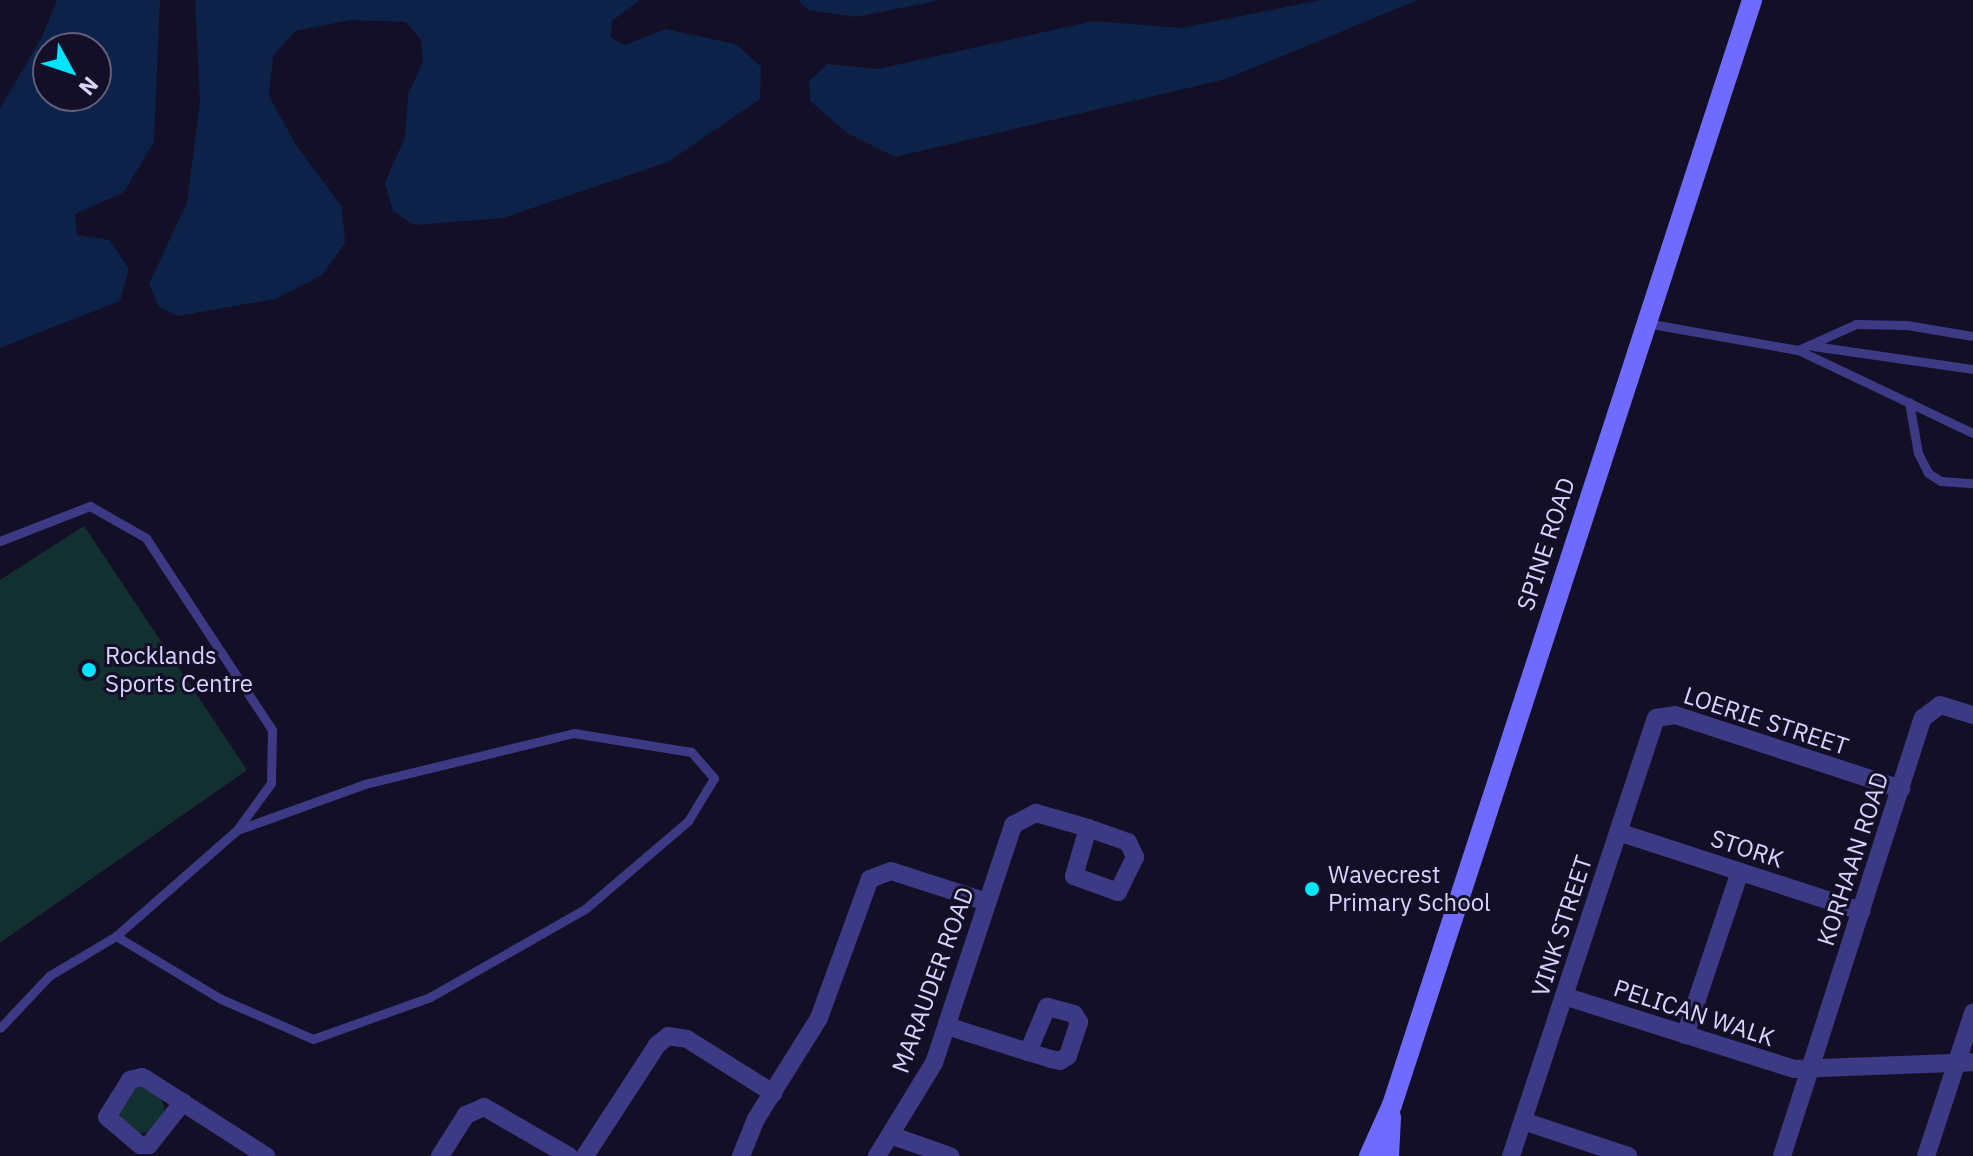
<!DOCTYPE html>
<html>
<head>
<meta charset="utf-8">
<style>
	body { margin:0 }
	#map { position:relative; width:1973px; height:1156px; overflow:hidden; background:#130f26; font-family:"IBM Plex Sans",sans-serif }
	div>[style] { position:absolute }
	.green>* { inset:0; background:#12302f }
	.round { border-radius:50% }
	.water>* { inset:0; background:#0c2248 }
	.lane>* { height:9px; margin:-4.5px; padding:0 4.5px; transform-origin:4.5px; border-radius:4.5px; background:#3d3a85 }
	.street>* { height:18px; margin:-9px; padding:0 9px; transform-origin:9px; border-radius:9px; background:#3d3a85 }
	.secondary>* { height:20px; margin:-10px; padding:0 10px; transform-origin:10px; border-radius:10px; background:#6f6bff }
	.dots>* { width:22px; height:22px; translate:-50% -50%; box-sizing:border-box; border:4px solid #130f26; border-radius:50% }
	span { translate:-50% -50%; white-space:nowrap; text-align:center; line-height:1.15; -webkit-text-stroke:6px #130f26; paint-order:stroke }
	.street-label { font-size:24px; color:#d9d4ff }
	.poi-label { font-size:24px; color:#d9d4ff }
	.left { translate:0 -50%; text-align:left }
	.north { position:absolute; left:32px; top:32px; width:80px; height:80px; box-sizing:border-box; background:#130f26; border:2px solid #625e7d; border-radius:50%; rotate:130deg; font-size:22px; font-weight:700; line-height:32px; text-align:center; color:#d9d4ff }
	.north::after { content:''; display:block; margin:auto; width:28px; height:36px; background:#00e5ff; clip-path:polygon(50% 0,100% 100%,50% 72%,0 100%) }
</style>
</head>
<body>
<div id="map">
	<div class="green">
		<i style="clip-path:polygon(84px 526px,247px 770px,0 943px,0 580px)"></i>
		<i class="round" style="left:118px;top:1087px;width:46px;height:46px"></i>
	</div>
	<div class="water">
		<i style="clip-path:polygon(evenodd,57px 0,160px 0,154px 142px,124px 192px,75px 214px,77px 235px,110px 240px,129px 269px,120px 301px,0 348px,0 108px,41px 39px,57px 0,48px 48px,96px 48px,96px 96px,48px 96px,48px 48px)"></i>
		<i style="clip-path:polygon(195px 0,640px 0,612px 21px,611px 38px,625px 45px,665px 29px,736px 44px,761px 67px,760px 99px,668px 162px,503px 218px,414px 225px,393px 211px,385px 183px,405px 137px,408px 95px,423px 61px,421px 40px,406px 22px,351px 20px,295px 31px,273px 56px,269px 96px,296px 145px,342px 207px,345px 243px,322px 275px,275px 299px,177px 316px,158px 306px,149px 284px,187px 202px,200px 102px)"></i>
		<i style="clip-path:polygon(798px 0,941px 0,856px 17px,808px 10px)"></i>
		<i style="clip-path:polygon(1321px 0,1418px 0,1226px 79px,895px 157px,847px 133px,810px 101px,809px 81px,828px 64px,878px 69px,1094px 21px,1182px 28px)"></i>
	</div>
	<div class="lane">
		<i style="left:1646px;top:323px;width:154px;rotate:10.1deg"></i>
		<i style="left:1798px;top:350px;width:194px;rotate:25.4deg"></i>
		<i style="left:1813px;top:346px;width:162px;rotate:8.2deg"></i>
		<i style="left:1798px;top:350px;width:64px;rotate:-24.1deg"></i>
		<i style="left:1856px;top:324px;width:51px;rotate:1.1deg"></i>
		<i style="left:1907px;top:325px;width:67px;rotate:9.5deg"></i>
		<i style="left:1909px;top:402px;width:52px;rotate:80deg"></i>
		<i style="left:1918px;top:453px;width:22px;rotate:63deg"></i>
		<i style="left:1928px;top:473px;width:15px;rotate:32deg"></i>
		<i style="left:1941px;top:481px;width:32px;rotate:4deg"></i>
		<i style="left:0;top:541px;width:97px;rotate:-21.3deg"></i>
		<i style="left:90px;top:506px;width:64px;rotate:29.7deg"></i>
		<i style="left:146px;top:538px;width:230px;rotate:56.7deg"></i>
		<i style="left:272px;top:730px;width:53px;rotate:91.1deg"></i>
		<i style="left:271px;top:783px;width:58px;rotate:125.9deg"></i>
		<i style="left:237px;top:830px;width:161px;rotate:138.8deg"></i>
		<i style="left:116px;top:936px;width:78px;rotate:149.2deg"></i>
		<i style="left:49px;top:976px;width:71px;rotate:133.3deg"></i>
		<i style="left:116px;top:936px;width:122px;rotate:31deg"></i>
		<i style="left:221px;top:999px;width:100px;rotate:23.5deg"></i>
		<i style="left:313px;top:1039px;width:124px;rotate:-19.7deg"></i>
		<i style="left:430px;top:997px;width:178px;rotate:-29.6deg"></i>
		<i style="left:585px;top:909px;width:135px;rotate:-40.5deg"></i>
		<i style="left:688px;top:821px;width:50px;rotate:-58.8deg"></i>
		<i style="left:714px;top:778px;width:35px;rotate:-131deg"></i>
		<i style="left:691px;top:752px;width:119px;rotate:-170.8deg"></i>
		<i style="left:574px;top:733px;width:215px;rotate:166.3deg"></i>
		<i style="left:365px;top:784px;width:136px;rotate:160.2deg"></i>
	</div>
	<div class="street">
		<i style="left:1618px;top:832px;width:256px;rotate:18deg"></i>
		<i style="left:1564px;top:996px;width:241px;rotate:17.6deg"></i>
		<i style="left:1794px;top:1069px;width:179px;rotate:-2.2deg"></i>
		<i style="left:947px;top:1026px;width:85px;rotate:17.8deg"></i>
		<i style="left:1028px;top:1052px;width:24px;rotate:17deg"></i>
		<i style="left:1051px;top:1059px;width:9px;rotate:13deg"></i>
		<i style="left:1060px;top:1061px;width:9px;rotate:-32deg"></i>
		<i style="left:1068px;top:1056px;width:36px;rotate:-72deg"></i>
		<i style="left:1079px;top:1022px;width:9px;rotate:-122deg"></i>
		<i style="left:1074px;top:1014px;width:28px;rotate:-165deg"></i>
		<i style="left:1047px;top:1007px;width:49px;rotate:112.9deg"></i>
		<i style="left:1685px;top:1035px;width:172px;rotate:-71.4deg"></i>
		<i style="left:183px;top:1102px;width:55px;rotate:128.3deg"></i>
		<i style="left:149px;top:1145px;width:9px;rotate:180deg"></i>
		<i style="left:140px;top:1145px;width:43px;rotate:-139.7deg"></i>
		<i style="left:107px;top:1117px;width:44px;rotate:-58.1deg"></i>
		<i style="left:130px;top:1080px;width:12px;rotate:-14deg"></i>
		<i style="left:142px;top:1077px;width:4px;rotate:27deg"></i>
		<i style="left:146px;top:1079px;width:143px;rotate:32.7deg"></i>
		<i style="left:1523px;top:1121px;width:111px;rotate:18.4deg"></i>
		<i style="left:890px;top:1135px;width:64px;rotate:19.3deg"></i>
		<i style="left:440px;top:1156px;width:49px;rotate:-57.6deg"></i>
		<i style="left:466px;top:1115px;width:20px;rotate:-24deg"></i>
		<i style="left:484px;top:1107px;width:98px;rotate:30deg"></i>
		<i style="left:585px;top:1156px;width:132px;rotate:-57deg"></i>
		<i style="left:657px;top:1045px;width:14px;rotate:-39deg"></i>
		<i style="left:668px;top:1036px;width:19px;rotate:9deg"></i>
		<i style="left:687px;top:1039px;width:102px;rotate:32.1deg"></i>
		<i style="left:741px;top:1156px;width:40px;rotate:-68deg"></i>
		<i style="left:756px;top:1119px;width:119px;rotate:-58deg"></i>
		<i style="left:819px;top:1018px;width:148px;rotate:-69.9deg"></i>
		<i style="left:870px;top:879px;width:22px;rotate:-21deg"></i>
		<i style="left:891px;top:871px;width:101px;rotate:17.9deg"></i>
		<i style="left:877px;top:1156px;width:109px;rotate:-58.5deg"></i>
		<i style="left:934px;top:1063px;width:251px;rotate:-71.6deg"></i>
		<i style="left:1013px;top:825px;width:26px;rotate:-28deg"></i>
		<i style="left:1036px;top:813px;width:54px;rotate:16.1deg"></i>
		<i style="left:1088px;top:828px;width:42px;rotate:19.3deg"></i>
		<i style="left:1128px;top:842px;width:17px;rotate:65deg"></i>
		<i style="left:1135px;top:857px;width:39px;rotate:116deg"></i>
		<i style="left:1118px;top:892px;width:47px;rotate:-160deg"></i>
		<i style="left:1074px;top:876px;width:50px;rotate:-73.7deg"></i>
		<i style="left:1511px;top:1156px;width:461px;rotate:-71.7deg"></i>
		<i style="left:1656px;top:718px;width:19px;rotate:-9deg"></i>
		<i style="left:1675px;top:715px;width:238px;rotate:18.1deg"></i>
		<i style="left:1782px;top:1156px;width:460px;rotate:-72.2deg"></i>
		<i style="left:1923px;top:718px;width:21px;rotate:-37deg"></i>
		<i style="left:1940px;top:705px;width:34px;rotate:17deg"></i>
		<i style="left:1926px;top:1156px;width:151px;rotate:-71.8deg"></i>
	</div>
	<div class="secondary">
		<i style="left:1369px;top:1156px;width:56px;rotate:-65.7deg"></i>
		<i style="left:1392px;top:1105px;width:1162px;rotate:-71.95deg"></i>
		<i style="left:1389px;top:1156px;width:39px;rotate:-87deg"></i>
	</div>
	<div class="dots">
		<i style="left:89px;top:670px;background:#00e5ff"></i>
		<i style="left:1312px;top:889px;background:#00e5ff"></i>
	</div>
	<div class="street-label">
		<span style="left:1546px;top:544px;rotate:-72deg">SPINE ROAD</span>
		<span style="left:1766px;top:721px;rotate:18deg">LOERIE STREET</span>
		<span style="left:1747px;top:849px;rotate:18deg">STORK</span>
		<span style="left:1853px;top:859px;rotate:-72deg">KORHAAN ROAD</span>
		<span style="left:1562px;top:926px;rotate:-72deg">VINK STREET</span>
		<span style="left:933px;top:980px;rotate:-70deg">MARAUDER ROAD</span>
		<span style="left:1694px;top:1013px;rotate:18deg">PELICAN WALK</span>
	</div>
	<div class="poi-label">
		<span class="left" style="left:105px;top:670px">Rocklands<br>Sports Centre</span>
		<span class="left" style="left:1328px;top:889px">Wavecrest<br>Primary School</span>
	</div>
	<div class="north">N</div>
</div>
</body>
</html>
